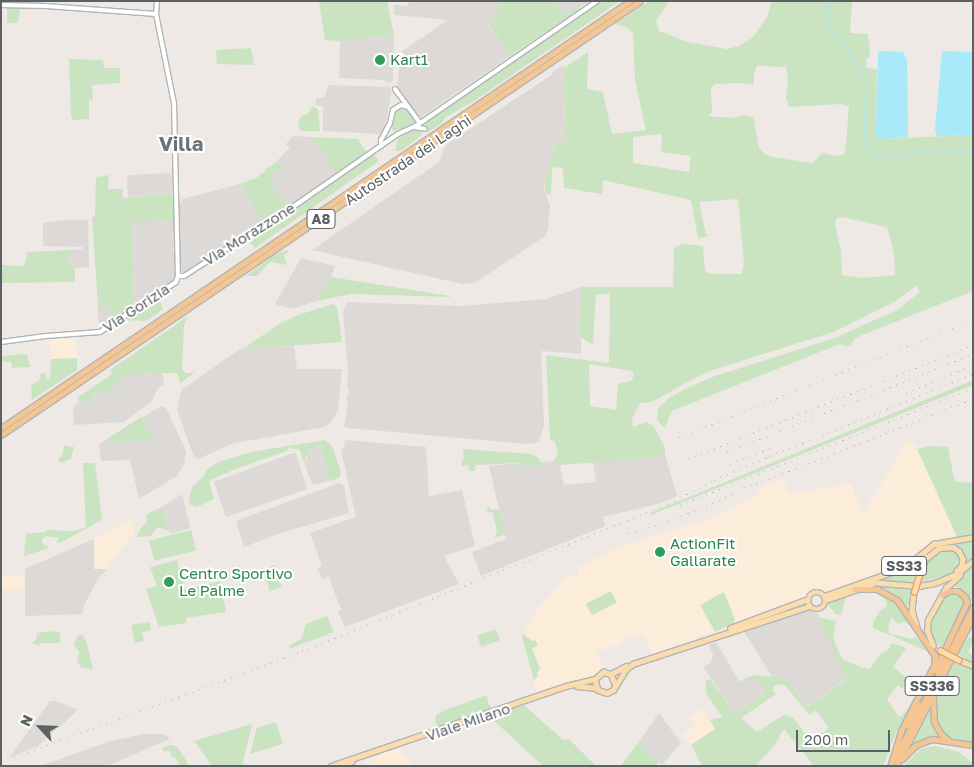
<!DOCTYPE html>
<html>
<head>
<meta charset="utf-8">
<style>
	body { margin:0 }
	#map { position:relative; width:974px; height:767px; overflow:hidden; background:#eee9e4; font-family:"Golos Text",sans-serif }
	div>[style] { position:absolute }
	.commercial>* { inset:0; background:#fceddb; transform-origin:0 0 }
	.industrial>* { inset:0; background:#dcd9d6; transform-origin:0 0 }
	.green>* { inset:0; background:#cae4c2; transform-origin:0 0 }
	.water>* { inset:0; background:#a8e9fa }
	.stream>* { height:1px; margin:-0.5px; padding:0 0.5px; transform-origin:0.5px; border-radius:0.5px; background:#a8e9fa }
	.roads { filter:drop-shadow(1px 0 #b0b5b8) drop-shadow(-1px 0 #b0b5b8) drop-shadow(0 1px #b0b5b8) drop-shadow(0 -1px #b0b5b8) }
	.secondary>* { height:4px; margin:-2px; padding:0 2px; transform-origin:2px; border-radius:2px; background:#fff }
	.primary>* { height:4.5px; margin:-2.25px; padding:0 2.25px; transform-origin:2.25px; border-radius:2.25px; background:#fadcad }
	.primary>.ring { margin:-2.25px; padding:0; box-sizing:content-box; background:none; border:4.5px solid #fadcad; border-radius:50% }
	.highway>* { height:5px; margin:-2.5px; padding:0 2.5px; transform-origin:2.5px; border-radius:2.5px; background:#f6c692 }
	.rail>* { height:1px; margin-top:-0.5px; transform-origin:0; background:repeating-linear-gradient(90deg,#b2b3b4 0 1px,transparent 0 7px) }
	.bridges { filter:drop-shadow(1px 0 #e9a462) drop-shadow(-1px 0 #e9a462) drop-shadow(0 1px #e9a462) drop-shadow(0 -1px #e9a462) }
	.primary-bridge>* { height:4.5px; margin:-2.25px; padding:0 2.25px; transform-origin:2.25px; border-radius:2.25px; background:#fadcad }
	.dots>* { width:14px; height:14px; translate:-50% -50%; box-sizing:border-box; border:2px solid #fff; border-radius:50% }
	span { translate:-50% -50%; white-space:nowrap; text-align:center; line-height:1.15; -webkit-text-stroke:4px #fff; paint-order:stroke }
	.shield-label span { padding:1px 4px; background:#fff; border:1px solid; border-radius:4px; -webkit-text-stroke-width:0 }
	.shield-label { font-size:14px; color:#5c6164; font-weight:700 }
	.leisure-label { font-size:15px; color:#27864d }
	.left { translate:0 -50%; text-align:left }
	.street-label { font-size:15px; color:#5c6164 }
	.district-label { font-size:20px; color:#6d7376; font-weight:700 }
	.frame { position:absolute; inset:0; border:2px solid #5c6164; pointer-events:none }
	.north { position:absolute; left:15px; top:702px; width:50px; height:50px; -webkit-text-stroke:4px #fff; paint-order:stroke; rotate:295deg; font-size:14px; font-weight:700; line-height:20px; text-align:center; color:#5c6164 }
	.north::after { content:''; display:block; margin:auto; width:18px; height:22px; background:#5c6164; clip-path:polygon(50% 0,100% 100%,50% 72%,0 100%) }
	.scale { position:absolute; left:796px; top:730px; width:94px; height:22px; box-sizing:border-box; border:2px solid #5c6164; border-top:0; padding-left:6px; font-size:15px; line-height:18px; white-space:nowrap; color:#5c6164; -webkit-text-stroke:4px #fff; paint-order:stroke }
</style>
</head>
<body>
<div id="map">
	<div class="commercial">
		<i style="left:76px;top:338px;width:20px;height:27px;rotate:87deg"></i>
		<i style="clip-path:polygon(908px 440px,914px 443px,923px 460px,957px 537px,932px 541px,905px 563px,888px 572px,830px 592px,814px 590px,804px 598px,653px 654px,643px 636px,635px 640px,632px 634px,622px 639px,623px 643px,597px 652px,604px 670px,599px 675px,537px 692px,522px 638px,534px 614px,564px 578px,568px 575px,577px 576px,579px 567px,618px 547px,712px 518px,757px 495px,761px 488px,783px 479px,790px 494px,850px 483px,863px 513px)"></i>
		<i style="clip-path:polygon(129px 520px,134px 524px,134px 532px,107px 569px,94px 569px,94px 539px)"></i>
		<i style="left:1px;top:575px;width:24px;height:14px"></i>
		<i style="clip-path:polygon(703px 709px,715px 729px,691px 745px,682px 735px,695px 727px,690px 717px)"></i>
		<i style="clip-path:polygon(400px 748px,413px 766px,361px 766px,374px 762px,373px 759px,377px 756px)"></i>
	</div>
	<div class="industrial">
		<i style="clip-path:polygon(409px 1px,497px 1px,497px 17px,488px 24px,510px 56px,421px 117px,418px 116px,397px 86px,401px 52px,448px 20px,395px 15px,393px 5px,408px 6px)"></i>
		<i style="clip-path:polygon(554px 1px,591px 1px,564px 15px)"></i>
		<i style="clip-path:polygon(394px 35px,393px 81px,388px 83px,384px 80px,339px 78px,340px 41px)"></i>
		<i style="clip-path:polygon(564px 65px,565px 142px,557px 141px,545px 179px,544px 190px,550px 206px,548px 229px,545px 236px,475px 283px,462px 284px,312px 250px,439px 162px,446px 145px,553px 74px,552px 72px)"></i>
		<i style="clip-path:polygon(328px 85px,389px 87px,392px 89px,384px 132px,380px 134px,323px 131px,323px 107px,315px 105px,316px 98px,325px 97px)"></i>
		<i style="clip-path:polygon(293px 136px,311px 137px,336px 174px,287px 207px,267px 177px,281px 168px,277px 161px,290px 147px,286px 144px)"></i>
		<i style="clip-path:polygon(171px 173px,171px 178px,174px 178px,174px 194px,128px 197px,127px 177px,130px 175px)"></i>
		<i style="clip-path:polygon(240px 184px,262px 222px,184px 273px,181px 271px,179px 203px,182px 202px,182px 199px)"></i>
		<i style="clip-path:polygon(64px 220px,88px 220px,89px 267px,70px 269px,68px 263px,70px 250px,83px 249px,83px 247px,43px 246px,43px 223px)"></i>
		<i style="clip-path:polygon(174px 220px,176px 246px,173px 247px,176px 272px,172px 281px,134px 307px,132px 221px)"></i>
		<i style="clip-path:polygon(301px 258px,335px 266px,331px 277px,316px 301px,293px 309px,275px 304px)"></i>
		<i style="clip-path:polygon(581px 287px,581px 354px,541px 351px,544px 426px,539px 442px,527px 444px,348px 428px,344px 426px,348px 404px,346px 397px,348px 397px,349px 389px,347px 386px,348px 368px,343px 312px,347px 302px,461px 306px,547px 299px)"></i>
		<i style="left:98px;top:306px;width:12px;height:15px"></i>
		<i style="clip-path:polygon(294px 346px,297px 369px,342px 369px,338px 410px,331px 422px,325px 427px,234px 443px,198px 459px,194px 457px,177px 410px,181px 390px,240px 349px)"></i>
		<i style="clip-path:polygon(162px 373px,164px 384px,158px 388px,152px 401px,124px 422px,74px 425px,73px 408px,76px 404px,89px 401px,100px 392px,103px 393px,132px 374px)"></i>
		<i style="clip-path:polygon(161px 406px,166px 408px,186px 451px,184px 465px,177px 476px,139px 499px,130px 460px,101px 461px,99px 444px,104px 441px,151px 442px,153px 440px,142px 418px)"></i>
		<i style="clip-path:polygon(345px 440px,426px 447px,429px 496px,462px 490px,475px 546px,444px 556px,459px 584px,345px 627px,338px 612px,341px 610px,329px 577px,322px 579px,317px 568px,322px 566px,310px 533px,356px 517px,341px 450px,344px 448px)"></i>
		<i style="clip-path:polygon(315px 446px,320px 446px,329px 481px,314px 485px,312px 484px,304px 462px,307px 460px,307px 451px)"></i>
		<i style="clip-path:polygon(293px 453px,296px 454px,307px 489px,226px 517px,214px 482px)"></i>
		<i style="clip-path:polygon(665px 454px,677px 496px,661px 503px,603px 517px,605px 526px,481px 576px,472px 552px,506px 539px,489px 466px,521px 463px,523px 468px,542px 464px,541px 462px,554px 461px,560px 465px,564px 485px,596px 482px,593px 462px,644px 459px)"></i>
		<i style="clip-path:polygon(339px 483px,344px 486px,349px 513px,278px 534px,244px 547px,236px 521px)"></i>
		<i style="clip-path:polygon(182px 494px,190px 528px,170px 534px,162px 507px)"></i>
		<i style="clip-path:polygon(94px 539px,94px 569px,107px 569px,99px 577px,84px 605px,82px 614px,25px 616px,25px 569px)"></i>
		<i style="clip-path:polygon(805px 608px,817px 613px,846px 679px,807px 707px,785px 678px,773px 678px,743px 630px)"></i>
		<i style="clip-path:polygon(716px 642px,739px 681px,755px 680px,764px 685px,765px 690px,759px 698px,736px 714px,703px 667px,711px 663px,713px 654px,709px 645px)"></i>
		<i style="clip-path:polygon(50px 701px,56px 701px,78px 710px,38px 746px,9px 758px)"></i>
		<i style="clip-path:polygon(659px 713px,681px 743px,662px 765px,638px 743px)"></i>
		<i style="clip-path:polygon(143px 734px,164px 734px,170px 739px,107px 766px,41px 766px,107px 742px)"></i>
	</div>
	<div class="green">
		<i style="clip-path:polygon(319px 1px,387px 1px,394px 35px,340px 41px,325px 40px)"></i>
		<i style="clip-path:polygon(497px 1px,554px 1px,564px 15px,578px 6px,580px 9px,510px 56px,488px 23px,497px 17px)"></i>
		<i style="clip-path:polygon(603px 1px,620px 1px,477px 99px,445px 118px,441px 124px,428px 132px,425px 127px,427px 121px)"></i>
		<i style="clip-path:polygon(evenodd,649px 1px,669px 1px,656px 21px,659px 31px,688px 42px,727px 49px,739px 46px,752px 38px,767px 17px,772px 1px,852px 1px,850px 33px,868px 34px,870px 51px,869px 58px,866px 59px,866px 68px,877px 69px,876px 134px,878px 139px,973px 135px,973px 291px,855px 338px,852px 344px,847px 347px,840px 344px,672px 411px,665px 428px,657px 420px,658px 408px,670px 397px,689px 387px,715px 376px,835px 338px,897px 310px,920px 292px,916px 286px,894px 302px,833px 332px,713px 370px,693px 379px,652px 402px,640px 403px,632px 419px,633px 427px,646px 422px,653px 425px,665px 448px,665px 454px,644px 459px,560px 465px,554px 461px,558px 453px,555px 442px,550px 439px,546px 355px,609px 363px,610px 293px,596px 295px,593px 345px,580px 337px,581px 287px,673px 287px,674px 248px,682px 244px,703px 246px,705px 271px,711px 274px,742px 274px,744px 263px,738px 199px,699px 202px,706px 234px,710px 236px,698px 238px,691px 200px,603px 180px,602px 194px,564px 188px,563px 169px,558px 167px,552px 168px,551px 195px,545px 193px,545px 179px,557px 141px,565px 142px,564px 68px,588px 52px,587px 89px,603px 92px,612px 134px,646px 130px,635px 80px,633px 33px,626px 27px,615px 24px,649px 1px,757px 66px,786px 67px,788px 80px,786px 98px,789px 107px,841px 104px,849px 107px,845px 154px,836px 156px,822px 153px,812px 163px,772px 157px,763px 153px,759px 148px,754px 120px,752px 117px,743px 115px,731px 118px,709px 116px,712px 112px,711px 88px,715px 84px,738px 83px,754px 85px,754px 74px,757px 66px,649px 1px,662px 134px,661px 152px,691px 156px,689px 172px,633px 163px,633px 137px,662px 134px,649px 1px,842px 217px,887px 227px,894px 253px,895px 275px,862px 278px,842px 275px,841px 252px,835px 222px,837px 218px,842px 217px,649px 1px,589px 364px,632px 371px,634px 375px,631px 381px,618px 384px,616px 410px,590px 406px,589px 364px)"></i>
		<i style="clip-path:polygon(7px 7px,20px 9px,19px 20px,16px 23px,7px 23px)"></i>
		<i style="clip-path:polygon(251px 48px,254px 65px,217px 64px,216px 50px)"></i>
		<i style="clip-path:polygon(69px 59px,103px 60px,104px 68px,120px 68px,120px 83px,92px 85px,93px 99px,89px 100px,89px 119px,73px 120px,71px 117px)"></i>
		<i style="clip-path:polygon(312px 106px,318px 109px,320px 131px,300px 131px,298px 121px,301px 116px,308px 114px)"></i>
		<i style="clip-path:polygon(398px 108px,406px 108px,416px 123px,415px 125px,393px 131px,391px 125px,394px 111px)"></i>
		<i style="clip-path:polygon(419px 129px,423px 134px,401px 151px,395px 151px,398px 137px,402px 133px)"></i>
		<i style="clip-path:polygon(311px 137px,358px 139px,367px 153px,336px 174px)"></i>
		<i style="clip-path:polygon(373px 154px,379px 161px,255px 248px,246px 239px)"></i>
		<i style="clip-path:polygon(277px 161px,282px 168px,268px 177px,287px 207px,262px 222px,240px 184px,256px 178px,264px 172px,267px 167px,269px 168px)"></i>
		<i style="clip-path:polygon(109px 175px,108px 189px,123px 189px,122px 198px,174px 194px,174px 220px,132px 222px,134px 307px,101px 327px,98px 321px,110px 321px,110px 306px,98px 306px,92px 217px,95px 217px,96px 177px)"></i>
		<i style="clip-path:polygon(70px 250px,68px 263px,70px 269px,75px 267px,75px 282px,1px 283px,1px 265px,24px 266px,28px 252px)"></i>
		<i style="clip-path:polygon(288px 250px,289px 252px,284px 255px,287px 265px,270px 262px,257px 276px,246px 276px,276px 254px)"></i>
		<i style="clip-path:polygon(331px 277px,450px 296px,450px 297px,351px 294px,316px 301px)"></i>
		<i style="clip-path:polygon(158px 297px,163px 309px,146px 321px,122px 320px)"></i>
		<i style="clip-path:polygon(333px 304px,337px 307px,342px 342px,243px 349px,279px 324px,298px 315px)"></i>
		<i style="clip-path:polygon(187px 317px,184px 326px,182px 370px,186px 373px,195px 372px,180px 384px,178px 374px,174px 373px,132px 374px,103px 394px,99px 392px,89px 401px,78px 403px,78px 397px,112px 374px,110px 370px)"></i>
		<i style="clip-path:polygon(25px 354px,27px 355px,30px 367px,12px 368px,11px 362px,1px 361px,1px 356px)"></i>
		<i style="clip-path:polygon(77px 358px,77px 370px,32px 400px,31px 385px,40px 380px,40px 374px,46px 373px,46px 379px,50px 379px,51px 359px)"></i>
		<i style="clip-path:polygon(973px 380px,973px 385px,651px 515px,650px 513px)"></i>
		<i style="clip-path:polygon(141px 417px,153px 440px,150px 442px,104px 441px)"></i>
		<i style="clip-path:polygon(325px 440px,332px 446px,341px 472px,339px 478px,329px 481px,320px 446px,309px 449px,304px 462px,299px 449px,292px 449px,290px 447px,287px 451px,233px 470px,209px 481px,214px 499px,197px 507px,190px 505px,189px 496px,193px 486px,204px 476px,206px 470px,218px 462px,251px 452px)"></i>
		<i style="clip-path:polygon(64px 445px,74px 447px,71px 459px,61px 463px,58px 459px,62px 456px)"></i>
		<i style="clip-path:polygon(931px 446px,948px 447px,954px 479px,957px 482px,973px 483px,973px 535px,957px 537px,917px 449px)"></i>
		<i style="clip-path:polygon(463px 449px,532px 454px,539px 458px,542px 465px,523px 468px,521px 463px,475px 465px,475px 471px,470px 471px,468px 465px,462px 466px,461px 462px,464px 458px)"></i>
		<i style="clip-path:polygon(83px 463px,95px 463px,102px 520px,60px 543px,57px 543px,59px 538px,46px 536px,42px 539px,43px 544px,49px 548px,24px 556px,26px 534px,45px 532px,46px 530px,73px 531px,86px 527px)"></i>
		<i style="clip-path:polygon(488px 506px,491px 509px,499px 510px,505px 534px,495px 538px,497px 530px,493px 513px,487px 512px)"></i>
		<i style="clip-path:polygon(162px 507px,169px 531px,157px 527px,151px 536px,137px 537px,140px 529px,147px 522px,147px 514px)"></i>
		<i style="left:191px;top:530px;width:21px;height:43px;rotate:76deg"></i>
		<i style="clip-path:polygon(973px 540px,973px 556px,965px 563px,961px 550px,952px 543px)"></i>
		<i style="clip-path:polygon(951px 547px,956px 550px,961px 560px,960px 566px,954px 572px,942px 577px,920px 582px,924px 567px,931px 556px)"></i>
		<i style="clip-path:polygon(920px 559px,913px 583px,885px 580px,885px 577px,907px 569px)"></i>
		<i style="clip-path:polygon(177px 560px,185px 590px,220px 581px,226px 612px,186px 618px,187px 623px,159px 627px,146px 589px,157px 586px,150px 567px)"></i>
		<i style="left:275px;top:565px;width:23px;height:13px;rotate:72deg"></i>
		<i style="clip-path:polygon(973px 566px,973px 599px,968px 600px,963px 591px,953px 585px)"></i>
		<i style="clip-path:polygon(874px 585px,912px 588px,908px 607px,895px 596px,875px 588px)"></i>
		<i style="left:611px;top:591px;width:13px;height:28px;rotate:63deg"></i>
		<i style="clip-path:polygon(724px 592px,735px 619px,733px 624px,715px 632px,700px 605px)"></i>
		<i style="clip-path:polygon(949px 593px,957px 593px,964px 602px,943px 648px,934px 643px,929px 628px,944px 596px)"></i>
		<i style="clip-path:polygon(884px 596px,894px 600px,910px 624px,904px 622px,898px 624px,891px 617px,888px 630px,890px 634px,913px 639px,916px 637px,929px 652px,873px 628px,873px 622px,880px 611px,887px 606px)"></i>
		<i style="clip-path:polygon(841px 597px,846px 598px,841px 615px,835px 614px,827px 603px)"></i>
		<i style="clip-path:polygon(327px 616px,334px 632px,289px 649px,289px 646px,301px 639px,306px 624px)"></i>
		<i style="clip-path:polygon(evenodd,818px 617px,836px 621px,833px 638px,842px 659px,863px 668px,870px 669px,879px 655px,887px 651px,892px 643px,906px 648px,893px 667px,909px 680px,902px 689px,898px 685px,887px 699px,898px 716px,902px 716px,914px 700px,896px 733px,883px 766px,814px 766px,784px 729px,774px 746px,755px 766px,702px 766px,691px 745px,715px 729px,710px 720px,722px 717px,706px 693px,706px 681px,710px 679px,736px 714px,759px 698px,765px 690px,764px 685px,755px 680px,742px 681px,747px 677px,758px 675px,785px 678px,807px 707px,846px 680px,818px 617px,780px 684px,785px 685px,809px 715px,816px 710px,829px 728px,811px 741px,793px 718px,785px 714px,757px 732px,741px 718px,776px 694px,773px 691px,773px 686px,780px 684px)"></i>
		<i style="clip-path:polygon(150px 622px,151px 630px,142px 632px,144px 641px,135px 643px,131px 625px)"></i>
		<i style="left:496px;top:629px;width:12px;height:20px;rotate:70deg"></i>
		<i style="clip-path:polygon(52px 631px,60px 633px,60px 643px,40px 643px,40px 646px,32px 643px,36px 640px,37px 633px)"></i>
		<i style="clip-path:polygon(523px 634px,532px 641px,535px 640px,538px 646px,532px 648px,540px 669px,537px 673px,538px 676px,534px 680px,522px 638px)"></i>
		<i style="clip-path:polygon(78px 635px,83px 635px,87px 644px,93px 669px,81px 668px,77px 660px,79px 652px,74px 645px)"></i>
		<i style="clip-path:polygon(973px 636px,973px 643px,968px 651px,973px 656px,973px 664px,958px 654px,968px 638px)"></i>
		<i style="clip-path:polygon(955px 662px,973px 670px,973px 742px,968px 743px,949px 738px,943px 734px,935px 721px,933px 705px,935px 697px)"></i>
		<i style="clip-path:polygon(487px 695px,488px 704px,491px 706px,490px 709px,438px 726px,435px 722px,436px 715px,445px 710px)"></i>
		<i style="clip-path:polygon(524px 705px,563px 740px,569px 739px,596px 766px,543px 766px,492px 719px,491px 716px)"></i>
		<i style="clip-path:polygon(929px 707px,932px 723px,944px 739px,915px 743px,908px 748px)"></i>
		<i style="clip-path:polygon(276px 722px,283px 744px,250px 754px,257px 728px)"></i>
		<i style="clip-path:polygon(252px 724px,242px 766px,212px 766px,194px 741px)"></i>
		<i style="clip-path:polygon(638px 743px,659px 762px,656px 766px,621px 766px)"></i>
		<i style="clip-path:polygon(170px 745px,177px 746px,189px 765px,179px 766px,176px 758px,173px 758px,169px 750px,164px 752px,162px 748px)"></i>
		<i style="clip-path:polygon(935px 746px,959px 752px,973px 763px,973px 766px,904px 766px,920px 749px)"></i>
	</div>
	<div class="water">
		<i style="clip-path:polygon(878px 51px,903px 52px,907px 60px,908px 137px,878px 139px,876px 134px)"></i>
		<i style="clip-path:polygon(942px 51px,973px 52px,973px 135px,937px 136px,935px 130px)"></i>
	</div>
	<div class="stream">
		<i style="left:831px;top:1px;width:6px;rotate:121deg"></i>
		<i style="left:828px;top:6px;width:17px;rotate:93deg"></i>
		<i style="left:827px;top:23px;width:5px;rotate:68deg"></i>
		<i style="left:829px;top:28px;width:19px;rotate:36deg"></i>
		<i style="left:844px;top:39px;width:33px;rotate:67deg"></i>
		<i style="left:857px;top:69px;width:12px;rotate:48deg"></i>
		<i style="left:865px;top:78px;width:58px;rotate:91deg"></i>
		<i style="left:864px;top:136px;width:14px;rotate:73deg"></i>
		<i style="left:868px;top:149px;width:13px;rotate:29deg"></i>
		<i style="left:879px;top:155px;width:94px;rotate:-3.7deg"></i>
	</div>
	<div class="roads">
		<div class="secondary">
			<i style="left:157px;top:1px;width:13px;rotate:94deg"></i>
			<i style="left:156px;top:14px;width:91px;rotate:78.6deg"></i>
			<i style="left:174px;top:103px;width:173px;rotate:88.7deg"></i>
			<i style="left:1px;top:5px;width:45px;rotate:1.3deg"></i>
			<i style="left:46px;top:6px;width:110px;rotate:4.2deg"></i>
			<i style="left:395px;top:89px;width:42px;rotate:53.7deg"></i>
			<i style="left:415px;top:127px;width:10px;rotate:11deg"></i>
			<i style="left:381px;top:146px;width:6px;rotate:-90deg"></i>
			<i style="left:381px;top:140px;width:19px;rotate:-62deg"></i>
			<i style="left:390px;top:123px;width:13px;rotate:-77deg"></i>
			<i style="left:393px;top:110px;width:9px;rotate:-32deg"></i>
			<i style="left:401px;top:105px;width:7px;rotate:16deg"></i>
			<i style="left:178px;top:276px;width:6px"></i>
			<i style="left:184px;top:276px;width:138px;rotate:-32.5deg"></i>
			<i style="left:300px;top:202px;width:119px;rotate:-34.8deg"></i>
			<i style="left:398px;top:134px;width:23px;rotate:-25deg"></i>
			<i style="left:419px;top:124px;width:216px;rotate:-34.6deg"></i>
			<i style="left:1px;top:342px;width:45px;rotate:-7.6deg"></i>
			<i style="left:46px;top:336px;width:54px;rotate:-4.2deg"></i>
			<i style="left:100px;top:332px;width:91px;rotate:-33.3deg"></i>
			<i style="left:176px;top:282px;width:6px;rotate:-72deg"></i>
		</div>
		<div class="primary">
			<i style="left:925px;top:559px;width:18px;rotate:-38deg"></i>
			<i style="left:939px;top:548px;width:14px;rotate:-4deg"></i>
			<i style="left:953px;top:547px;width:7px;rotate:34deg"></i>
			<i style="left:959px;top:551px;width:9px;rotate:63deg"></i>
			<i style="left:963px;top:559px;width:7px;rotate:98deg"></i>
			<i style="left:962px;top:566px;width:7px;rotate:135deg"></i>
			<i style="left:920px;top:572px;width:16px;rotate:-68deg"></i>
			<i style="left:869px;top:582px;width:50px;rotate:4.6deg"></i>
			<i style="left:919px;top:586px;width:16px;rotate:-11deg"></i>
			<i style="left:935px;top:583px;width:25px;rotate:-23deg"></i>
			<i style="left:958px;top:573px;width:19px;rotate:-39deg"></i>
			<i style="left:914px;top:592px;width:19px;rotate:96deg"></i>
			<i style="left:912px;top:611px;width:17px;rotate:73deg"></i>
			<i class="ring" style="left:808px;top:592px;width:13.5px;height:13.5px"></i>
			<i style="left:824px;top:596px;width:75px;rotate:-19.4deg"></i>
			<i style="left:895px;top:571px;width:22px;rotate:-30deg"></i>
			<i style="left:914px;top:560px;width:26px;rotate:-39deg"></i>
			<i style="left:934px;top:544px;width:40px;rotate:-10deg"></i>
			<i style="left:826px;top:600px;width:49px;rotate:-19.2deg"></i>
			<i style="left:730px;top:628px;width:83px;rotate:-20.4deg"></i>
			<i style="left:933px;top:646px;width:16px;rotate:-112deg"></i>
			<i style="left:927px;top:631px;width:11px;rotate:-85deg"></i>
			<i style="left:928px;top:620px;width:37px;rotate:-61deg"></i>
			<i style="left:946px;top:588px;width:19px;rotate:-43deg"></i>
			<i style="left:959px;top:660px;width:15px;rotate:23deg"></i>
			<i style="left:611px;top:674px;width:17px;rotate:-28deg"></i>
			<i style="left:595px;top:679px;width:11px;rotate:75deg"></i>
			<i style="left:598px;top:690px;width:9px;rotate:18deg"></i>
			<i style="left:607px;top:693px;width:7px;rotate:-27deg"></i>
			<i style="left:613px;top:690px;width:25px;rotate:-58deg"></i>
			<i style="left:626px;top:669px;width:9px;rotate:-36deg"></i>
			<i style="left:633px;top:664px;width:185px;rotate:-18.2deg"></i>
			<i style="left:577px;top:686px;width:19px;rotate:6deg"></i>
			<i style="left:331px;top:766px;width:248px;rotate:-18.8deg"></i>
			<i style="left:566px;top:686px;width:30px;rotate:-14deg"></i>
			<i style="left:595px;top:679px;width:11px;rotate:-41deg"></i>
			<i style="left:603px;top:672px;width:8px;rotate:14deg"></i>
			<i style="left:611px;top:674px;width:11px;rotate:68deg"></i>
			<i style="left:341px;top:766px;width:11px;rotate:-22deg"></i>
		</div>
		<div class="highway">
			<i style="left:1px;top:428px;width:760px;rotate:-34.17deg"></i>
			<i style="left:1px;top:435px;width:772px;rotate:-34.18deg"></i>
			<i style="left:854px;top:589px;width:23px"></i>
			<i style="left:877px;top:589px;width:23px;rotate:29deg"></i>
			<i style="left:897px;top:600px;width:68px;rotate:55.8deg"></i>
			<i style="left:935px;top:656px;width:9px;rotate:96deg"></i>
			<i style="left:934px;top:665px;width:74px;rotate:116.6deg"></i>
			<i style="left:901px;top:731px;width:37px;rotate:107deg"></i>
			<i style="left:935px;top:670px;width:75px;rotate:-64.8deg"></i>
			<i style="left:967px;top:602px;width:5px;rotate:-112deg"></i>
			<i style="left:965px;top:597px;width:9px;rotate:-139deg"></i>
			<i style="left:958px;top:591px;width:10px;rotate:180deg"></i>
			<i style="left:948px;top:591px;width:7px;rotate:146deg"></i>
			<i style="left:933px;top:698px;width:24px;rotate:88deg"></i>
			<i style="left:934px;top:722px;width:14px;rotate:60deg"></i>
			<i style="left:941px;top:734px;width:11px;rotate:41deg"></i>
			<i style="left:907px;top:725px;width:24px;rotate:-62deg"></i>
			<i style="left:902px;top:759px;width:20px;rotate:-45deg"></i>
			<i style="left:916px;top:745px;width:17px;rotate:-21deg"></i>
			<i style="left:932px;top:739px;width:41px;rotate:8.3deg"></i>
			<i style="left:894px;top:760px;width:172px;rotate:-62.7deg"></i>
			<i style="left:896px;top:766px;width:169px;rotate:-62.8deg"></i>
		</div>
	</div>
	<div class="rail">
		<i style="left:906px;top:393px;width:73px;rotate:-22.7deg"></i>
		<i style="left:679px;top:437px;width:316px;rotate:-21.7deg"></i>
		<i style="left:727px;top:452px;width:265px;rotate:-21.7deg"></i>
		<i style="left:688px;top:459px;width:307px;rotate:-21.8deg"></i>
		<i style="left:730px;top:464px;width:52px;rotate:-21.6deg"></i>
		<i style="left:756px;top:484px;width:233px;rotate:-21.4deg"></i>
		<i style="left:680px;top:505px;width:315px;rotate:-21.8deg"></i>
		<i style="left:628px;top:533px;width:28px;rotate:-15deg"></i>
		<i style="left:655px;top:526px;width:55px;rotate:-21.4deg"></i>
		<i style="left:706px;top:506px;width:62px;rotate:-25.7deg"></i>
		<i style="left:1px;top:762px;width:321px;rotate:-20.2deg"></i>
		<i style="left:302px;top:651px;width:394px;rotate:-21.9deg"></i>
		<i style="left:668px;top:504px;width:52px;rotate:-27.6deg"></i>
		<i style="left:714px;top:480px;width:61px;rotate:-23.2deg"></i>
		<i style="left:770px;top:456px;width:219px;rotate:-22deg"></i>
	</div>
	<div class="bridges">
		<div class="primary-bridge">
			<i style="left:914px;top:592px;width:21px;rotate:-73deg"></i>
			<i style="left:940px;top:650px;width:21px;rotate:28deg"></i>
		</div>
	</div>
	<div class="dots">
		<i style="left:380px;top:60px;background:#2e9e5b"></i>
		<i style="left:660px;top:552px;background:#2e9e5b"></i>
		<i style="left:169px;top:582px;background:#2e9e5b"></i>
	</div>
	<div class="shield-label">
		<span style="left:321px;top:219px">A8</span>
		<span style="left:904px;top:566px">SS33</span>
		<span style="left:932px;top:686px">SS336</span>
	</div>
	<div class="leisure-label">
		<span class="left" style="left:390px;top:60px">Kart1</span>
		<span class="left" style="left:670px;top:552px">ActionFit<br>Gallarate</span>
		<span class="left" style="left:179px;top:582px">Centro Sportivo<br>Le Palme</span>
	</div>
	<div class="street-label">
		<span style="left:408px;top:160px;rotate:-34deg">Autostrada dei Laghi</span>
		<span style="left:249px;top:234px;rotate:-32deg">Via Morazzone</span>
		<span style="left:136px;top:308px;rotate:-33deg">Via Gorizia</span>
		<span style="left:468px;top:722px;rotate:-19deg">Viale Milano</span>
	</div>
	<div class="district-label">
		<span style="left:181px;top:143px">Villa</span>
	</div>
	<div class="frame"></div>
	<div class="north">N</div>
	<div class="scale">200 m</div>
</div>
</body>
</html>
